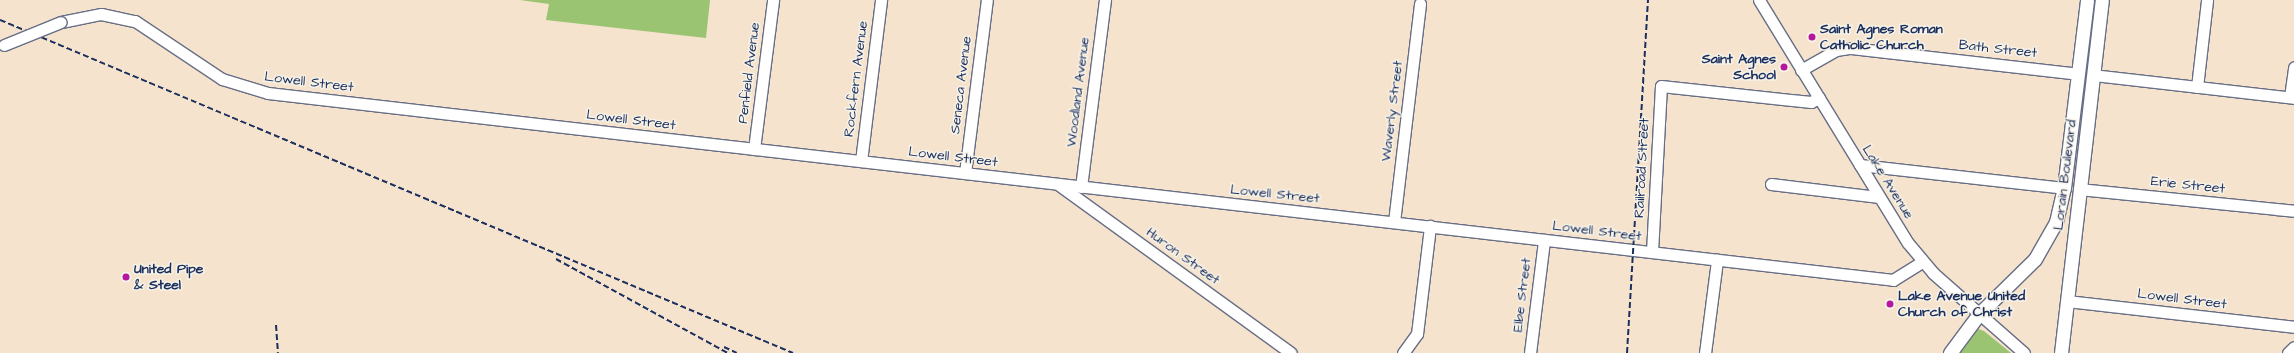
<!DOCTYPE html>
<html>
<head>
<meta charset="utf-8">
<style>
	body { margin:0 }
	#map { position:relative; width:2294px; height:353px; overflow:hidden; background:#f5e3cd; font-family:"Architects Daughter",sans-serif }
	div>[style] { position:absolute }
	.green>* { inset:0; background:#9ac471 }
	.roads { filter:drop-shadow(1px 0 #676e85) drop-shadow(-1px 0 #676e85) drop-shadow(0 1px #676e85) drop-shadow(0 -1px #676e85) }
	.minor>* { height:11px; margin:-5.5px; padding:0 5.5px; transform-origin:5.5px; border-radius:5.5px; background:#fff }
	.major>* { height:13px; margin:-6.5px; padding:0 6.5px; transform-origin:6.5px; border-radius:6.5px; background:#fff }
	.rail>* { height:2px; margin-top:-1px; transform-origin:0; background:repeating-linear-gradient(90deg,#1b2f5e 0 6px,transparent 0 9px) }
	.bridges { filter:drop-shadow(1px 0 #676e85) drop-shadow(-1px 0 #676e85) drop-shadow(0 1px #676e85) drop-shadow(0 -1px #676e85) }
	.minor-bridge>* { height:11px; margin:-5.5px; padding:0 5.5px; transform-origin:5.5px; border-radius:5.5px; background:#fff }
	.dots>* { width:11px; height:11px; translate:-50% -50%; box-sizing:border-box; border:2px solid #f7f3e8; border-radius:50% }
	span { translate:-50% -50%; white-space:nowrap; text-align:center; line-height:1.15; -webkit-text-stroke:3px #f7f3e8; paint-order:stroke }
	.poi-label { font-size:14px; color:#1b2f5e; font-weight:700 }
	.left { translate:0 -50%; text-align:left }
	.right { translate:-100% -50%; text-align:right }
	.street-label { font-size:14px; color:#1b2f5e }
</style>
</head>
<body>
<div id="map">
	<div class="green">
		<i style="clip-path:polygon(520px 0,710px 0,706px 38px,546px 20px,549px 4px)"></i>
		<i style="clip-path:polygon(1976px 328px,1984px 331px,2011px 353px,1955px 353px)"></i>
	</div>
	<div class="roads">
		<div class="minor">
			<i style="left:1759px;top:0;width:285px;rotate:58.5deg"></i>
			<i style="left:1908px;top:243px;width:39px;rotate:50deg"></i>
			<i style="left:1933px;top:273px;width:121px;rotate:41.3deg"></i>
			<i style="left:61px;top:22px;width:41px;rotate:-11.3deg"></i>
			<i style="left:101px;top:14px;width:35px;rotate:12deg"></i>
			<i style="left:135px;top:21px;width:105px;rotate:33.7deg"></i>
			<i style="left:222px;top:79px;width:48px;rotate:16.9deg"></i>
			<i style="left:268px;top:93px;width:1636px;rotate:6.56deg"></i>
			<i style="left:1893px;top:280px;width:34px;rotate:-32deg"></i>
			<i style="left:1801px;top:70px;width:40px;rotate:-29.7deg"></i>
			<i style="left:1836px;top:50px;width:15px;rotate:-8deg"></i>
			<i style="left:1851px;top:48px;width:228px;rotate:6.5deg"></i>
			<i style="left:2093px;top:75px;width:202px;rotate:6.5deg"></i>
			<i style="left:2197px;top:87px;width:88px;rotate:-83.4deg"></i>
			<i style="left:2290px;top:97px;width:30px;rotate:-82deg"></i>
			<i style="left:754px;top:149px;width:150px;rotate:-82.7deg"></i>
			<i style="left:861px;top:161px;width:162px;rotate:-82.9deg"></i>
			<i style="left:1860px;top:165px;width:205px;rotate:6.4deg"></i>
			<i style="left:965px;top:173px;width:174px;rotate:-82.8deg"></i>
			<i style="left:1771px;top:184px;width:109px;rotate:6.9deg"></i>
			<i style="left:1059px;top:185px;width:286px;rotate:35.9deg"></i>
			<i style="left:1081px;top:187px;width:189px;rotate:-82.7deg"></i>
			<i style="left:2079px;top:189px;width:216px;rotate:5.8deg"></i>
			<i style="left:1394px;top:222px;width:220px;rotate:-83.2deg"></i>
			<i style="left:1652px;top:252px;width:166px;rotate:-86.9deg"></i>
			<i style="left:1661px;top:86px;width:151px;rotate:6.1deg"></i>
			<i style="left:1811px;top:102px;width:9px;rotate:-27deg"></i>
			<i style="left:2067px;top:301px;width:228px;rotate:6.5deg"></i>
			<i style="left:1403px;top:353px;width:24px;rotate:-54deg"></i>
			<i style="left:1417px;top:334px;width:109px;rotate:-83.1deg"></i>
			<i style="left:1530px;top:353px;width:114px;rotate:-82.9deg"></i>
			<i style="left:1705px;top:353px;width:94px;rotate:-82.6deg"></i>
			<i style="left:2288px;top:353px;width:8px;rotate:-45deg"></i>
		</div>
		<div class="major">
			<i style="left:1950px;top:353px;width:49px;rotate:-53.4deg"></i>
			<i style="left:1979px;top:314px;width:78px;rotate:-44.5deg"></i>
			<i style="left:2035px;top:259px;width:43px;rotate:-60.4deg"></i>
			<i style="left:2056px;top:222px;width:35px;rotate:-77deg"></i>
			<i style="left:2064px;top:188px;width:189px;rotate:-83deg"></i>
			<i style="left:2061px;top:353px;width:355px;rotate:-83.4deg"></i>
		</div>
	</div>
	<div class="rail">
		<i style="left:0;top:20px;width:860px;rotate:22.78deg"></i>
		<i style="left:556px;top:259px;width:196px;rotate:28.7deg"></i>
		<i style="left:276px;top:325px;width:28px;rotate:86deg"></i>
		<i style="left:724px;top:347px;width:14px;rotate:25deg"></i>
		<i style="left:1627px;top:353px;width:354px;rotate:-86.6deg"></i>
	</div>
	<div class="bridges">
		<div class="minor-bridge">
			<i style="left:4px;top:45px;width:61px;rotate:-22deg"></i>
		</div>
	</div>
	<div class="dots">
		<i style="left:1812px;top:37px;background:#b5179e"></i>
		<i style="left:1784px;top:67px;background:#b5179e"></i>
		<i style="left:126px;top:277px;background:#b5179e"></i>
		<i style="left:1890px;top:304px;background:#b5179e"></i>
	</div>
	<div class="poi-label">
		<span class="left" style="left:1820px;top:37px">Saint Agnes Roman<br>Catholic Church</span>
		<span class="right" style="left:1776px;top:67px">Saint Agnes<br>School</span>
		<span class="left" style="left:134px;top:277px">United Pipe<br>&amp; Steel</span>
		<span class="left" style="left:1898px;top:304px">Lake Avenue United<br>Church of Christ</span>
	</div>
	<div class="street-label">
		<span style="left:1998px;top:49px;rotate:6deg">Bath Street</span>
		<span style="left:749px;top:73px;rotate:-83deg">Penfield Avenue</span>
		<span style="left:856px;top:79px;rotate:-83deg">Rockfern Avenue</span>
		<span style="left:309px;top:82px;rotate:7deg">Lowell Street</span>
		<span style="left:961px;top:85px;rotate:-83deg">Seneca Avenue</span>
		<span style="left:1078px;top:92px;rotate:-83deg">Woodland Avenue</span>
		<span style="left:1392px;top:111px;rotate:-83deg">Waverly Street</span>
		<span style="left:631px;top:120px;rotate:7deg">Lowell Street</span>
		<span style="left:953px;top:157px;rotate:7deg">Lowell Street</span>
		<span style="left:1642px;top:168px;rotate:-87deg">Railroad Street</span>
		<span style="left:2065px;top:175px;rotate:-83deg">Lorain Boulevard</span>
		<span style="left:1888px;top:182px;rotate:58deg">Lake Avenue</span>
		<span style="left:2188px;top:185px;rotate:6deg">Erie Street</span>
		<span style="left:1275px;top:194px;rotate:6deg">Lowell Street</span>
		<span style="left:1597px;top:231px;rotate:7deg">Lowell Street</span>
		<span style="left:1183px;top:256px;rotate:36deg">Huron Street</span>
		<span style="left:1522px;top:295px;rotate:-83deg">Elbe Street</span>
		<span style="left:2182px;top:299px;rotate:7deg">Lowell Street</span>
	</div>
</div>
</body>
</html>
